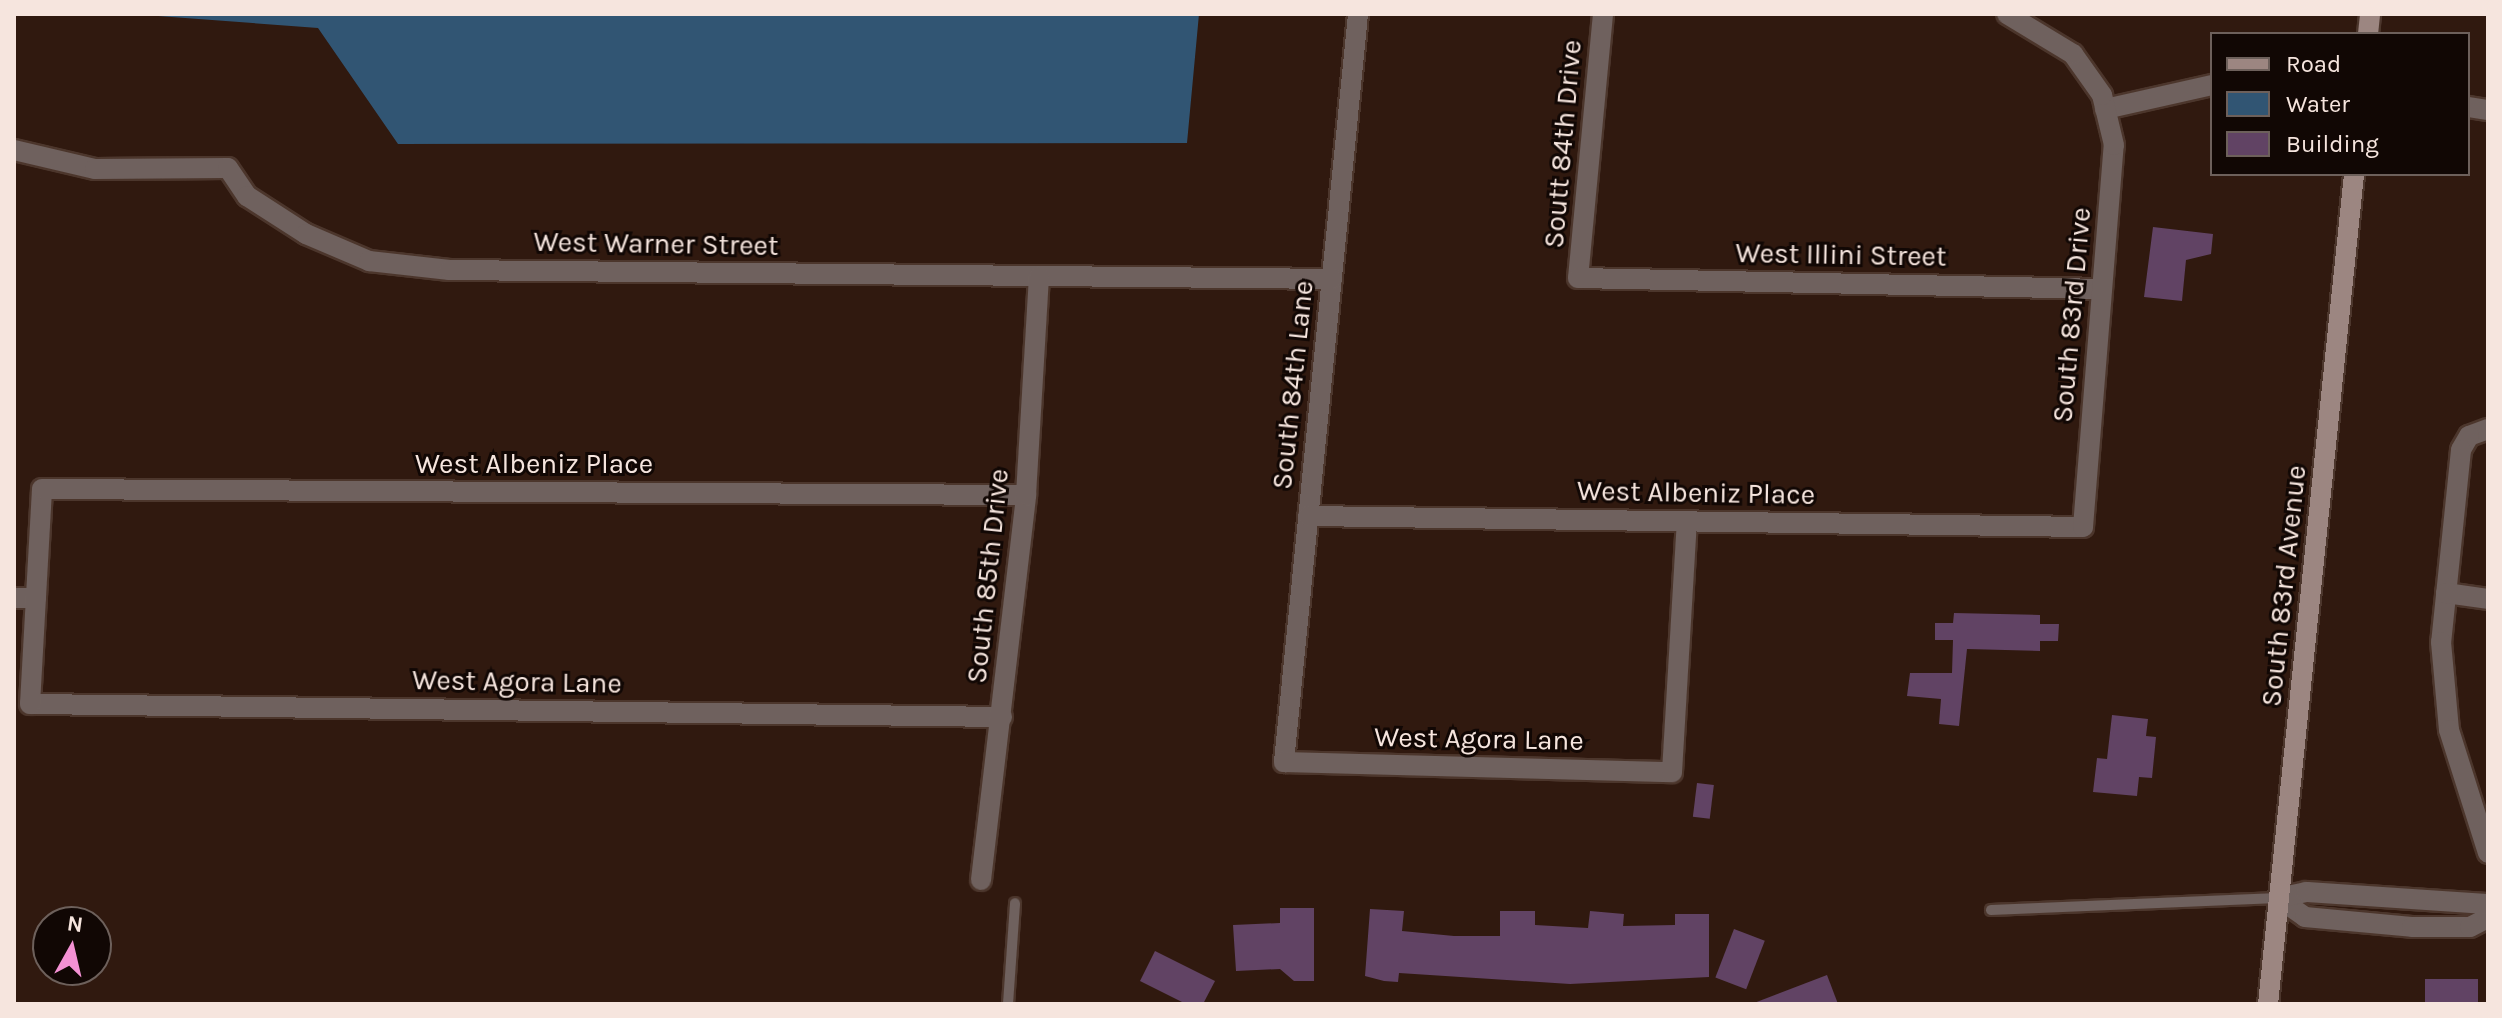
<!DOCTYPE html>
<html>
<head>
<meta charset="utf-8">
<style>
	body { margin:0 }
	#map { position:relative; width:2502px; height:1018px; overflow:hidden; background:#30190f; font-family:Karla,sans-serif }
	div>[style] { position:absolute }
	.water>* { inset:0; background:#315573 }
	.building>* { inset:0; background:#614364; transform-origin:0 0 }
	.roads { filter:drop-shadow(2px 0 #4c362c) drop-shadow(-2px 0 #4c362c) drop-shadow(0 2px #4c362c) drop-shadow(0 -2px #4c362c) }
	.lane>* { height:10px; margin:-5px; padding:0 5px; transform-origin:5px; border-radius:5px; background:#6f615e }
	.street>* { height:20px; margin:-10px; padding:0 10px; transform-origin:10px; border-radius:10px; background:#6f615e }
	.secondary>* { height:20px; margin:-10px; padding:0 10px; transform-origin:10px; border-radius:10px; background:#9c8681 }
	span { translate:-50% -50%; white-space:nowrap; text-align:center; line-height:1.15; -webkit-text-stroke:6px #110704; paint-order:stroke }
	.street-label { font-size:28px; color:#f6e5de }
	.frame { position:absolute; inset:0; border:16px solid #f6e5de; pointer-events:none }
	.legend { position:absolute; left:2210px; top:32px; width:260px; height:144px; box-sizing:border-box; background:#110704; border:2px solid #6d605b; margin:0; padding:10px 14px; list-style:none; font-size:24px; color:#f6e5de }
	.legend li { display:flex; align-items:center; gap:16px; height:40px }
	.legend b { width:40px; border:2px solid #6d605b }
	.north { position:absolute; left:32px; top:906px; width:80px; height:80px; box-sizing:border-box; background:#110704; border:2px solid #6d605b; border-radius:50%; rotate:8deg; font-size:22px; font-weight:700; line-height:32px; text-align:center; color:#f6e5de }
	.north::after { content:''; display:block; margin:auto; width:28px; height:36px; background:#f491d4; clip-path:polygon(50% 0,100% 100%,50% 72%,0 100%) }
</style>
</head>
<body>
<div id="map">
	<div class="water">
		<i style="clip-path:polygon(131px 14px,1199px 14px,1187px 143px,398px 144px,318px 28px)"></i>
	</div>
	<div class="building">
		<i style="clip-path:polygon(2153px 227px,2213px 234px,2211px 254px,2186px 260px,2182px 301px,2144px 297px)"></i>
		<i style="clip-path:polygon(1954px 613px,2040px 615px,2040px 624px,2059px 624px,2058px 641px,2040px 641px,2040px 651px,1967px 649px,1959px 726px,1939px 724px,1941px 699px,1907px 696px,1910px 673px,1952px 673px,1953px 640px,1935px 640px,1935px 623px,1953px 623px)"></i>
		<i style="clip-path:polygon(2112px 715px,2148px 719px,2146px 736px,2156px 737px,2152px 778px,2139px 777px,2137px 796px,2093px 792px,2097px 758px,2107px 759px)"></i>
		<i style="left:1697px;top:783px;width:17px;height:34px;rotate:7deg"></i>
		<i style="clip-path:polygon(1280px 908px,1314px 908px,1314px 981px,1294px 981px,1280px 969px,1236px 971px,1233px 925px,1280px 923px)"></i>
		<i style="clip-path:polygon(1370px 909px,1404px 911px,1402px 931px,1454px 936px,1500px 936px,1500px 911px,1535px 911px,1535px 925px,1588px 928px,1590px 911px,1624px 914px,1623px 926px,1675px 925px,1675px 914px,1709px 914px,1709px 977px,1570px 984px,1399px 973px,1398px 982px,1384px 981px,1365px 976px)"></i>
		<i style="left:1734px;top:929px;width:33px;height:52px;rotate:21deg"></i>
		<i style="clip-path:polygon(1155px 951px,1215px 981px,1203px 1004px,1186px 1004px,1140px 981px)"></i>
		<i style="clip-path:polygon(1827px 975px,1838px 1004px,1754px 1004px,1754px 1003px)"></i>
		<i style="left:2478px;top:979px;width:25px;height:53px;rotate:90deg"></i>
	</div>
	<div class="roads">
		<div class="lane">
			<i style="left:1991px;top:910px;width:287px;rotate:-2.4deg"></i>
			<i style="left:1008px;top:1004px;width:101px;rotate:-86deg"></i>
		</div>
		<div class="street">
			<i style="left:1358px;top:14px;width:752px;rotate:95.65deg"></i>
			<i style="left:1284px;top:762px;width:388px;rotate:1.5deg"></i>
			<i style="left:1672px;top:772px;width:251px;rotate:-86.6deg"></i>
			<i style="left:1603px;top:14px;width:265px;rotate:95.4deg"></i>
			<i style="left:1578px;top:278px;width:524px;rotate:1.2deg"></i>
			<i style="left:2468px;top:107px;width:20px;rotate:9deg"></i>
			<i style="left:2105px;top:109px;width:110px;rotate:-12.6deg"></i>
			<i style="left:14px;top:150px;width:83px;rotate:13.2deg"></i>
			<i style="left:95px;top:169px;width:133px;rotate:-0.4deg"></i>
			<i style="left:228px;top:168px;width:34px;rotate:56deg"></i>
			<i style="left:247px;top:196px;width:70px;rotate:32.8deg"></i>
			<i style="left:306px;top:234px;width:69px;rotate:23.2deg"></i>
			<i style="left:369px;top:261px;width:81px;rotate:6.4deg"></i>
			<i style="left:449px;top:270px;width:883px;rotate:0.58deg"></i>
			<i style="left:2488px;top:429px;width:20px;rotate:160deg"></i>
			<i style="left:2469px;top:436px;width:16px;rotate:120deg"></i>
			<i style="left:2461px;top:450px;width:193px;rotate:95.9deg"></i>
			<i style="left:2441px;top:642px;width:88px;rotate:84.8deg"></i>
			<i style="left:2449px;top:730px;width:129px;rotate:72.4deg"></i>
			<i style="left:1308px;top:516px;width:775px;rotate:0.81deg"></i>
			<i style="left:2083px;top:527px;width:383px;rotate:-85.4deg"></i>
			<i style="left:2114px;top:145px;width:51px;rotate:-103.5deg"></i>
			<i style="left:2102px;top:95px;width:50px;rotate:-125.3deg"></i>
			<i style="left:2073px;top:54px;width:77px;rotate:-148.8deg"></i>
			<i style="left:2446px;top:593px;width:42px;rotate:8.1deg"></i>
			<i style="left:14px;top:598px;width:22px"></i>
			<i style="left:1002px;top:717px;width:972px;rotate:-179.23deg"></i>
			<i style="left:30px;top:704px;width:215px;rotate:-86.8deg"></i>
			<i style="left:42px;top:489px;width:984px;rotate:0.35deg"></i>
			<i style="left:981px;top:880px;width:388px;rotate:-83.3deg"></i>
			<i style="left:1026px;top:495px;width:219px;rotate:-86.6deg"></i>
			<i style="left:2278px;top:898px;width:33px;rotate:35deg"></i>
			<i style="left:2305px;top:917px;width:107px;rotate:5.3deg"></i>
			<i style="left:2412px;top:927px;width:58px"></i>
			<i style="left:2470px;top:927px;width:20px;rotate:-27deg"></i>
			<i style="left:2278px;top:898px;width:29px;rotate:-12deg"></i>
			<i style="left:2306px;top:892px;width:182px;rotate:3.8deg"></i>
		</div>
		<div class="secondary">
			<i style="left:2368px;top:34px;width:20px;rotate:-84deg"></i>
			<i style="left:2268px;top:1004px;width:834px;rotate:-84.08deg"></i>
		</div>
	</div>
	<div class="street-label">
		<span style="left:1563px;top:144px;rotate:-85deg">Soutt 84th Drive</span>
		<span style="left:656px;top:244px;rotate:1deg">West Warner Street</span>
		<span style="left:1841px;top:255px;rotate:1deg">West Illini Street</span>
		<span style="left:2072px;top:315px;rotate:-85deg">South 83rd Drive</span>
		<span style="left:1293px;top:385px;rotate:-84deg">South 84th Lane</span>
		<span style="left:534px;top:464px">West Albeniz Place</span>
		<span style="left:1696px;top:493px;rotate:1deg">West Albeniz Place</span>
		<span style="left:988px;top:576px;rotate:-84deg">South 85th Drive</span>
		<span style="left:2284px;top:586px;rotate:-84deg">South 83rd Avenue</span>
		<span style="left:517px;top:682px;rotate:1deg">West Agora Lane</span>
		<span style="left:1479px;top:739px;rotate:1deg">West Agora Lane</span>
	</div>
	<div class="frame"></div>
	<ul class="legend">
	<li><b style="height:10px;background:#9c8681"></b>Road</li>
	<li><b style="height:22px;background:#315573"></b>Water</li>
	<li><b style="height:22px;background:#614364"></b>Building</li>
	</ul>
	<div class="north">N</div>
</div>
</body>
</html>
